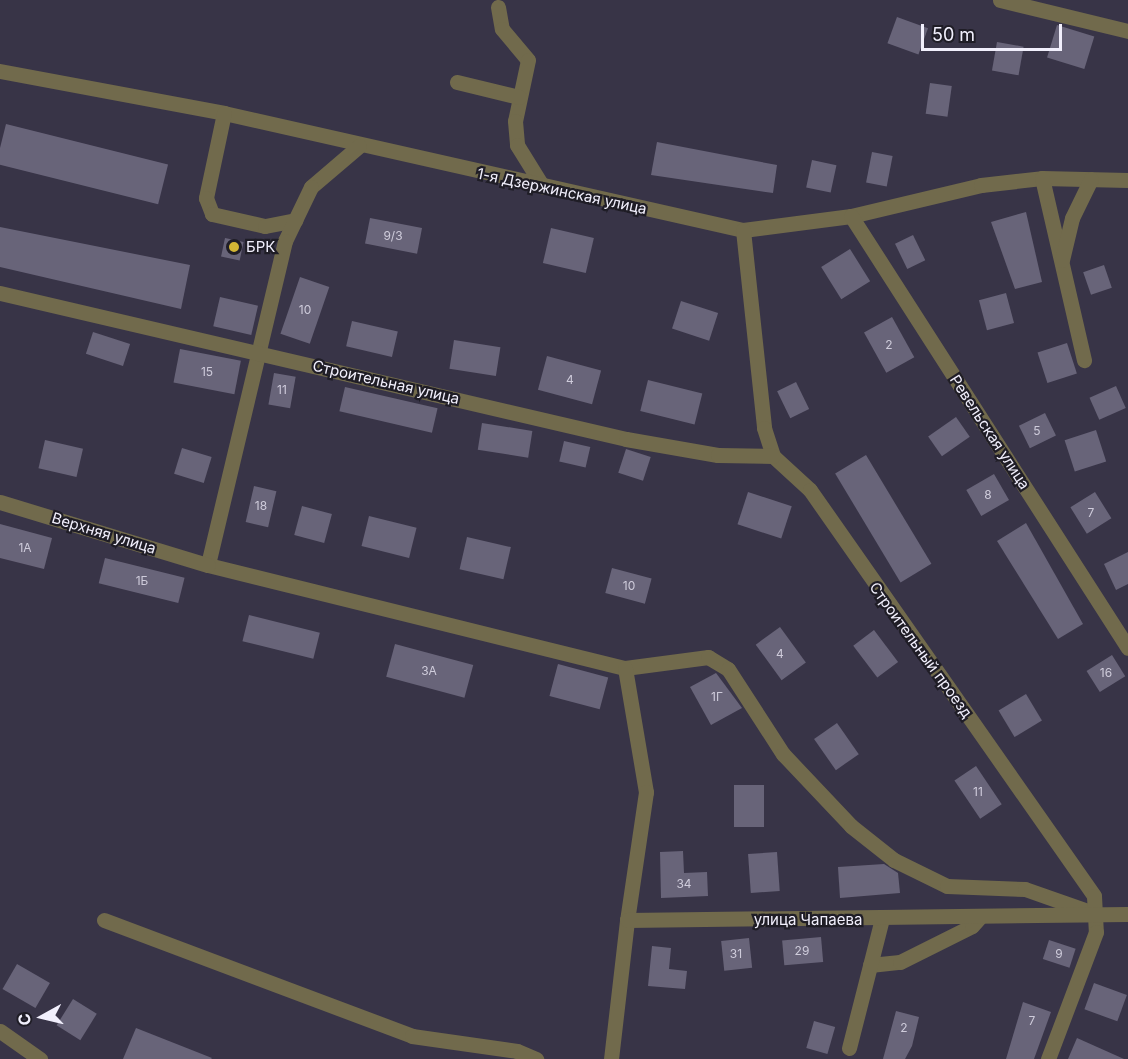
<!DOCTYPE html>
<html>
<head>
<meta charset="utf-8">
<style>
	body { margin:0 }
	#map { position:relative; width:1128px; height:1059px; overflow:hidden; background:#383447; font-family:Inter,sans-serif }
	div>[style] { position:absolute }
	.building>* { inset:0; background:#686479; transform-origin:0 0 }
	.minor>* { height:15px; margin:-7.5px; padding:0 7.5px; transform-origin:7.5px; border-radius:7.5px; background:#716a4c }
	.dots>* { width:16px; height:16px; translate:-50% -50%; box-sizing:border-box; border:3px solid #1f1d26; border-radius:50% }
	span { translate:-50% -50%; white-space:nowrap; text-align:center; line-height:1.15; -webkit-text-stroke:4.5px #1f1d26; paint-order:stroke }
	.number-label { font-size:12px; color:#cfccdb }
	.number-label span { -webkit-text-stroke-width:0 }
	.street-label { font-size:15px; color:#f1effc }
	.poi-label { font-size:15px; color:#f1effc }
	.left { translate:0 -50%; text-align:left }
	.north { position:absolute; left:12px; top:987px; width:60px; height:60px; -webkit-text-stroke:4px #1f1d26; paint-order:stroke; rotate:262deg; font-size:16px; font-weight:700; line-height:24px; text-align:center; color:#f1effc }
	.north::after { content:''; display:block; margin:auto; width:21px; height:27px; background:#f1effc; clip-path:polygon(50% 0,100% 100%,50% 72%,0 100%) }
	.scale { position:absolute; left:921px; top:24px; width:141px; height:27px; box-sizing:border-box; border:3px solid #f1effc; border-top:0; padding-left:8px; font-size:18px; line-height:21px; white-space:nowrap; color:#f1effc; -webkit-text-stroke:4px #1f1d26; paint-order:stroke }
</style>
</head>
<body>
<div id="map">
	<div class="building">
		<i style="left:897px;top:17px;width:33px;height:28px;rotate:20deg"></i>
		<i style="left:1057px;top:25px;width:39px;height:34px;rotate:17deg"></i>
		<i style="left:997px;top:42px;width:27px;height:29px;rotate:10deg"></i>
		<i style="left:930px;top:83px;width:22px;height:31px;rotate:8deg"></i>
		<i style="left:6px;top:124px;width:167px;height:41px;rotate:14deg"></i>
		<i style="clip-path:polygon(657px 142px,777px 165px,773px 193px,651px 175px)"></i>
		<i style="left:872px;top:152px;width:21px;height:31px;rotate:11deg"></i>
		<i style="left:812px;top:160px;width:25px;height:28px;rotate:12deg"></i>
		<i style="clip-path:polygon(1026px 212px,1042px 282px,1015px 289px,991px 222px)"></i>
		<i style="left:370px;top:218px;width:53px;height:26px;rotate:11deg"></i>
		<i style="clip-path:polygon(0 227px,190px 265px,181px 309px,0 267px)"></i>
		<i style="left:551px;top:228px;width:44px;height:36px;rotate:13deg"></i>
		<i style="left:913px;top:235px;width:28px;height:20px;rotate:64deg"></i>
		<i style="left:225px;top:238px;width:19px;height:19px;rotate:12deg"></i>
		<i style="left:850px;top:249px;width:38px;height:34px;rotate:58deg"></i>
		<i style="left:1104px;top:265px;width:24px;height:22px;rotate:71deg"></i>
		<i style="left:300px;top:277px;width:31px;height:60px;rotate:19deg"></i>
		<i style="left:1006px;top:293px;width:31px;height:28px;rotate:75deg"></i>
		<i style="left:220px;top:297px;width:39px;height:30px;rotate:13deg"></i>
		<i style="left:681px;top:301px;width:39px;height:29px;rotate:18deg"></i>
		<i style="left:892px;top:317px;width:46px;height:32px;rotate:61deg"></i>
		<i style="left:352px;top:321px;width:47px;height:26px;rotate:13deg"></i>
		<i style="left:93px;top:332px;width:39px;height:23px;rotate:18deg"></i>
		<i style="left:454px;top:340px;width:47px;height:29px;rotate:9deg"></i>
		<i style="left:1067px;top:343px;width:32px;height:31px;rotate:72deg"></i>
		<i style="left:180px;top:349px;width:62px;height:34px;rotate:11deg"></i>
		<i style="left:547px;top:356px;width:56px;height:35px;rotate:15deg"></i>
		<i style="left:274px;top:373px;width:22px;height:32px;rotate:10deg"></i>
		<i style="left:648px;top:380px;width:56px;height:32px;rotate:14deg"></i>
		<i style="left:796px;top:382px;width:30px;height:21px;rotate:64deg"></i>
		<i style="left:1116px;top:386px;width:24px;height:29px;rotate:66deg"></i>
		<i style="left:345px;top:387px;width:95px;height:25px;rotate:13deg"></i>
		<i style="left:1045px;top:413px;width:25px;height:29px;rotate:64deg"></i>
		<i style="left:956px;top:417px;width:24px;height:34px;rotate:55deg"></i>
		<i style="left:482px;top:423px;width:51px;height:27px;rotate:9deg"></i>
		<i style="left:1096px;top:430px;width:33px;height:33px;rotate:72deg"></i>
		<i style="left:45px;top:440px;width:39px;height:29px;rotate:13deg"></i>
		<i style="left:564px;top:441px;width:27px;height:21px;rotate:13deg"></i>
		<i style="left:182px;top:448px;width:31px;height:27px;rotate:17deg"></i>
		<i style="left:626px;top:449px;width:26px;height:25px;rotate:18deg"></i>
		<i style="left:866px;top:455px;width:127px;height:36px;rotate:59deg"></i>
		<i style="left:994px;top:474px;width:30px;height:32px;rotate:60deg"></i>
		<i style="left:254px;top:486px;width:23px;height:37px;rotate:13deg"></i>
		<i style="left:748px;top:492px;width:46px;height:34px;rotate:18deg"></i>
		<i style="left:1095px;top:492px;width:31px;height:29px;rotate:58deg"></i>
		<i style="left:302px;top:506px;width:31px;height:30px;rotate:15deg"></i>
		<i style="left:369px;top:516px;width:49px;height:31px;rotate:14deg"></i>
		<i style="clip-path:polygon(1026px 523px,1083px 624px,1058px 639px,997px 541px)"></i>
		<i style="clip-path:polygon(0 524px,52px 538px,44px 569px,0 558px)"></i>
		<i style="left:467px;top:537px;width:45px;height:33px;rotate:13deg"></i>
		<i style="clip-path:polygon(1128px 552px,1128px 584px,1116px 590px,1104px 564px)"></i>
		<i style="left:105px;top:558px;width:82px;height:26px;rotate:14deg"></i>
		<i style="left:612px;top:568px;width:41px;height:26px;rotate:15deg"></i>
		<i style="left:249px;top:615px;width:73px;height:27px;rotate:14deg"></i>
		<i style="left:780px;top:627px;width:44px;height:30px;rotate:54deg"></i>
		<i style="left:874px;top:630px;width:40px;height:26px;rotate:53deg"></i>
		<i style="left:395px;top:644px;width:81px;height:34px;rotate:15deg"></i>
		<i style="left:1112px;top:655px;width:25px;height:30px;rotate:58deg"></i>
		<i style="left:558px;top:664px;width:52px;height:33px;rotate:15deg"></i>
		<i style="clip-path:polygon(716px 673px,742px 708px,711px 725px,690px 687px)"></i>
		<i style="left:1026px;top:694px;width:31px;height:32px;rotate:59deg"></i>
		<i style="left:837px;top:723px;width:38px;height:28px;rotate:55deg"></i>
		<i style="left:976px;top:766px;width:46px;height:26px;rotate:56deg"></i>
		<i style="left:734px;top:785px;width:30px;height:42px"></i>
		<i style="clip-path:polygon(683px 851px,684px 873px,707px 872px,708px 896px,661px 898px,660px 852px)"></i>
		<i style="left:777px;top:852px;width:39px;height:29px;rotate:86deg"></i>
		<i style="clip-path:polygon(884px 864px,898px 873px,900px 893px,840px 898px,838px 867px)"></i>
		<i style="left:821px;top:937px;width:25px;height:39px;rotate:85deg"></i>
		<i style="left:749px;top:938px;width:30px;height:28px;rotate:84deg"></i>
		<i style="left:1049px;top:940px;width:28px;height:20px;rotate:18deg"></i>
		<i style="clip-path:polygon(652px 946px,671px 948px,669px 969px,687px 971px,685px 989px,648px 986px)"></i>
		<i style="left:17px;top:964px;width:38px;height:29px;rotate:30deg"></i>
		<i style="left:1094px;top:983px;width:35px;height:28px;rotate:20deg"></i>
		<i style="left:73px;top:999px;width:28px;height:31px;rotate:32deg"></i>
		<i style="clip-path:polygon(1023px 1002px,1051px 1012px,1034px 1059px,1006px 1059px)"></i>
		<i style="clip-path:polygon(896px 1011px,919px 1017px,912px 1046px,905px 1059px,883px 1059px)"></i>
		<i style="left:814px;top:1021px;width:22px;height:28px;rotate:16deg"></i>
		<i style="clip-path:polygon(136px 1028px,212px 1058px,211px 1059px,123px 1059px)"></i>
		<i style="clip-path:polygon(1077px 1038px,1124px 1059px,1068px 1059px)"></i>
	</div>
	<div class="minor">
		<i style="left:1000px;top:0;width:132px;rotate:13.6deg"></i>
		<i style="left:498px;top:7px;width:22px;rotate:80deg"></i>
		<i style="left:502px;top:29px;width:40px;rotate:50deg"></i>
		<i style="left:528px;top:60px;width:62px;rotate:102deg"></i>
		<i style="left:515px;top:121px;width:24px;rotate:85deg"></i>
		<i style="left:517px;top:145px;width:49px;rotate:58.2deg"></i>
		<i style="left:0;top:71px;width:228px;rotate:10.6deg"></i>
		<i style="left:224px;top:113px;width:532px;rotate:12.7deg"></i>
		<i style="left:743px;top:230px;width:109px;rotate:-7.4deg"></i>
		<i style="left:851px;top:216px;width:134px;rotate:-13.4deg"></i>
		<i style="left:981px;top:185px;width:61px;rotate:-6.5deg"></i>
		<i style="left:1042px;top:178px;width:86px;rotate:1.3deg"></i>
		<i style="left:457px;top:82px;width:64px;rotate:13.6deg"></i>
		<i style="left:224px;top:113px;width:87px;rotate:102deg"></i>
		<i style="left:206px;top:198px;width:17px;rotate:69deg"></i>
		<i style="left:212px;top:214px;width:54px;rotate:12.8deg"></i>
		<i style="left:265px;top:226px;width:31px;rotate:-11deg"></i>
		<i style="left:359px;top:146px;width:63px;rotate:139.5deg"></i>
		<i style="left:311px;top:187px;width:60px;rotate:115.7deg"></i>
		<i style="left:285px;top:241px;width:333px;rotate:103.4deg"></i>
		<i style="left:208px;top:565px;width:430px;rotate:13.9deg"></i>
		<i style="left:625px;top:668px;width:84px;rotate:-7.5deg"></i>
		<i style="left:708px;top:657px;width:23px;rotate:31deg"></i>
		<i style="left:728px;top:669px;width:101px;rotate:57.1deg"></i>
		<i style="left:783px;top:754px;width:99px;rotate:46.6deg"></i>
		<i style="left:851px;top:826px;width:55px;rotate:38.3deg"></i>
		<i style="left:894px;top:860px;width:59px;rotate:26.1deg"></i>
		<i style="left:947px;top:886px;width:78px;rotate:2.2deg"></i>
		<i style="left:1025px;top:889px;width:78px;rotate:19.4deg"></i>
		<i style="left:1042px;top:178px;width:187px;rotate:77deg"></i>
		<i style="left:851px;top:216px;width:513px;rotate:57.33deg"></i>
		<i style="left:743px;top:230px;width:199px;rotate:83.9deg"></i>
		<i style="left:764px;top:428px;width:29px;rotate:72deg"></i>
		<i style="left:773px;top:456px;width:50px;rotate:42.6deg"></i>
		<i style="left:810px;top:490px;width:495px;rotate:55deg"></i>
		<i style="left:1094px;top:896px;width:36px;rotate:87deg"></i>
		<i style="left:1096px;top:932px;width:136px;rotate:110.7deg"></i>
		<i style="left:1062px;top:260px;width:43px;rotate:-76.6deg"></i>
		<i style="left:1072px;top:218px;width:43px;rotate:-64deg"></i>
		<i style="left:0;top:293px;width:643px;rotate:13.13deg"></i>
		<i style="left:626px;top:439px;width:93px;rotate:9.9deg"></i>
		<i style="left:718px;top:455px;width:55px;rotate:1deg"></i>
		<i style="left:0;top:502px;width:217px;rotate:16.9deg"></i>
		<i style="left:625px;top:668px;width:126px;rotate:80.4deg"></i>
		<i style="left:646px;top:792px;width:129px;rotate:98.4deg"></i>
		<i style="left:104px;top:920px;width:329px;rotate:20.6deg"></i>
		<i style="left:412px;top:1036px;width:106px;rotate:8.1deg"></i>
		<i style="left:517px;top:1051px;width:21px;rotate:23deg"></i>
		<i style="left:870px;top:965px;width:30px;rotate:-6deg"></i>
		<i style="left:900px;top:962px;width:80px;rotate:-26.6deg"></i>
		<i style="left:972px;top:926px;width:12px;rotate:-48deg"></i>
		<i style="left:0;top:1031px;width:49px;rotate:35deg"></i>
		<i style="left:849px;top:1048px;width:133px;rotate:-75.7deg"></i>
		<i style="left:611px;top:1059px;width:140px;rotate:-83.4deg"></i>
		<i style="left:627px;top:920px;width:501px;rotate:-0.69deg"></i>
	</div>
	<div class="dots">
		<i style="left:234px;top:247px;background:#d3b635"></i>
	</div>
	<div class="number-label">
		<span style="left:393px;top:236px">9/3</span>
		<span style="left:305px;top:310px">10</span>
		<span style="left:889px;top:345px">2</span>
		<span style="left:207px;top:372px">15</span>
		<span style="left:570px;top:380px">4</span>
		<span style="left:282px;top:390px">11</span>
		<span style="left:1037px;top:431px">5</span>
		<span style="left:988px;top:495px">8</span>
		<span style="left:261px;top:506px">18</span>
		<span style="left:1091px;top:513px">7</span>
		<span style="left:25px;top:548px">1А</span>
		<span style="left:142px;top:581px">1Б</span>
		<span style="left:629px;top:586px">10</span>
		<span style="left:780px;top:654px">4</span>
		<span style="left:429px;top:671px">3А</span>
		<span style="left:1106px;top:673px">16</span>
		<span style="left:717px;top:697px">1Г</span>
		<span style="left:978px;top:792px">11</span>
		<span style="left:684px;top:884px">34</span>
		<span style="left:802px;top:951px">29</span>
		<span style="left:736px;top:954px">31</span>
		<span style="left:1059px;top:954px">9</span>
		<span style="left:1032px;top:1021px">7</span>
		<span style="left:904px;top:1028px">2</span>
	</div>
	<div class="street-label">
		<span style="left:562px;top:191px;rotate:12deg">1-я Дзержинская улица</span>
		<span style="left:386px;top:382px;rotate:13deg">Строительная улица</span>
		<span style="left:990px;top:432px;rotate:57deg">Ревельская улица</span>
		<span style="left:104px;top:533px;rotate:17deg">Верхняя улица</span>
		<span style="left:921px;top:650px;rotate:54deg">Строительный проезд</span>
		<span style="left:808px;top:920px">улица Чапаева</span>
	</div>
	<div class="poi-label">
		<span class="left" style="left:246px;top:247px">БРК</span>
	</div>
	<div class="north">С</div>
	<div class="scale">50 m</div>
</div>
</body>
</html>
